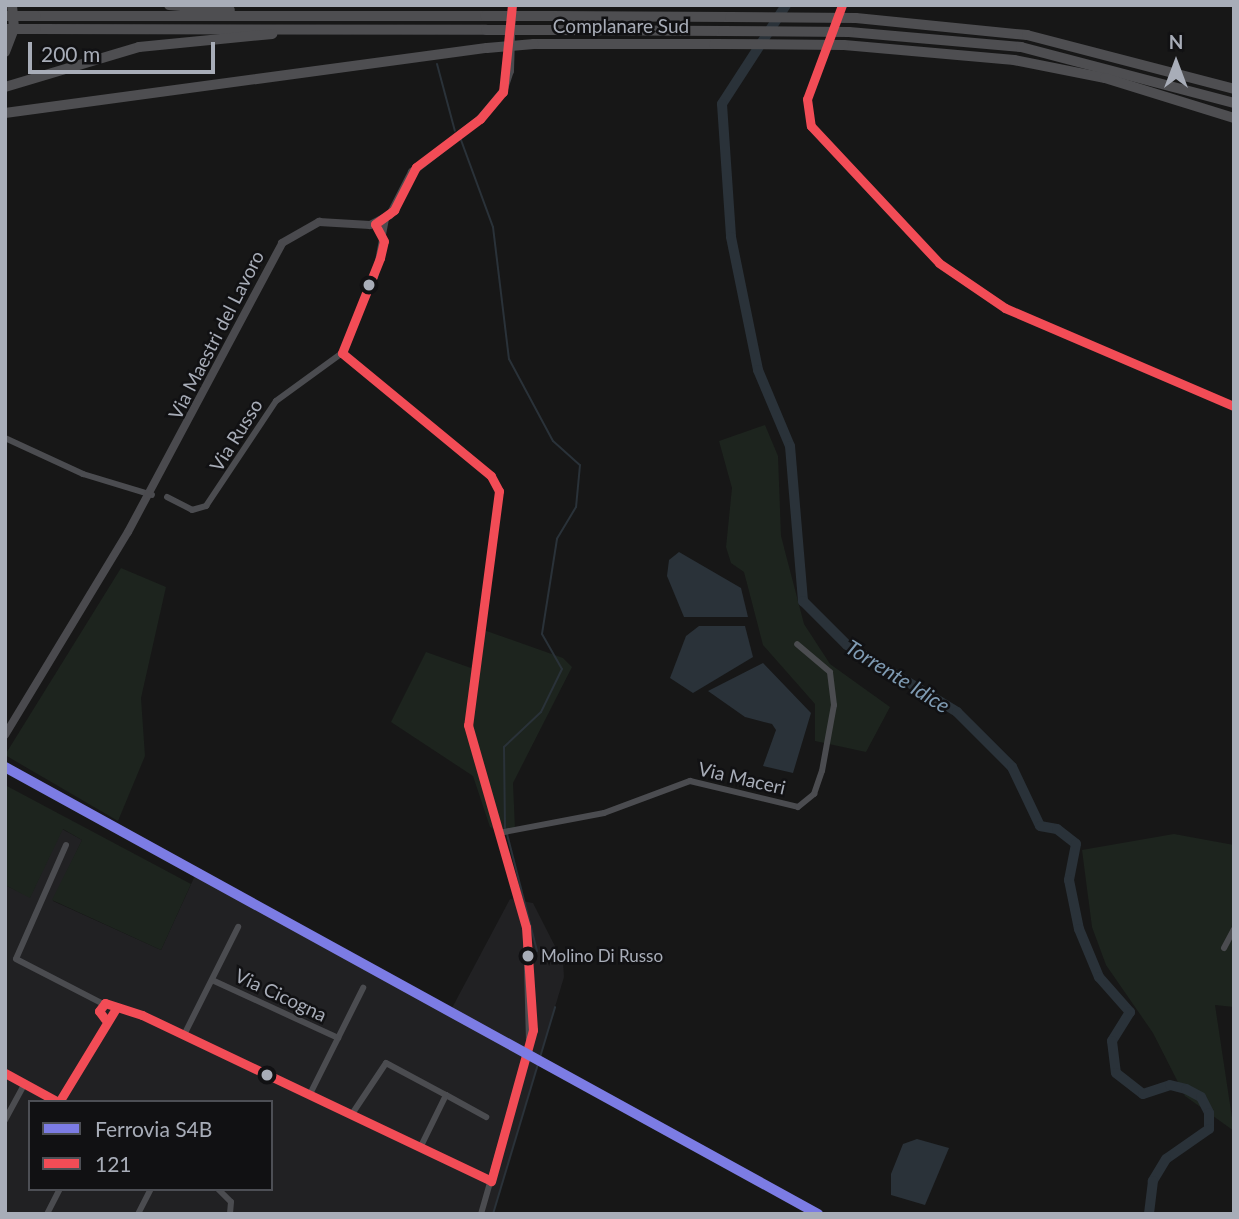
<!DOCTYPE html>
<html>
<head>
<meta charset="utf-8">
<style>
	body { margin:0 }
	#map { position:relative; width:1239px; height:1219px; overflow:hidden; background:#171717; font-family:Lato,sans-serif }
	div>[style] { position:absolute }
	.built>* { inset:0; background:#212123 }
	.green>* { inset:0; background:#1d241e }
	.water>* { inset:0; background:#2a3239 }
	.stream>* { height:2px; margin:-1px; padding:0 1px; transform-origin:1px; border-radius:1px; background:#2a3239 }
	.river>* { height:10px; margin:-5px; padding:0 5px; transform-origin:5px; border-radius:5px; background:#2a3239 }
	.street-tunnel>* { height:6px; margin-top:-3px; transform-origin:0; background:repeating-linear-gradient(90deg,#343537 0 6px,transparent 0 9px) }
	.street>* { height:6px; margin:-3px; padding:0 3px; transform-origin:3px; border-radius:3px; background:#4b4c50 }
	.secondary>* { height:8px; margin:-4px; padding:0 4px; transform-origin:4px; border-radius:4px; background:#4a4a4e }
	.highway>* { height:10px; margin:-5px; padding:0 5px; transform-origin:5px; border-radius:5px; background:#4e4e51 }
	.highway-bridge>* { height:10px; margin:-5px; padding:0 5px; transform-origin:5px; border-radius:5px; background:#4e4e51 }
	.bus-1>* { height:9px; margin:-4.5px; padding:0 4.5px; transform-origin:4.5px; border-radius:4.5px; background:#f24c56 }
	.rail-1>* { height:10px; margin:-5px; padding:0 5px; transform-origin:5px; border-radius:5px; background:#7c7ce4 }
	.dots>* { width:19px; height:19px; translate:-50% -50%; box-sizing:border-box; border:4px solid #111113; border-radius:50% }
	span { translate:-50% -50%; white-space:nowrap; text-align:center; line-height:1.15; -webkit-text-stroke:5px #111113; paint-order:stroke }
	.bus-label { font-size:17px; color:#a8adb8 }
	.left { translate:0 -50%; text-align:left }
	.street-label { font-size:19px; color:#a8adb8 }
	.water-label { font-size:21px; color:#7f9bb3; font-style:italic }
	.frame { position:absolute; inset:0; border:7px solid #a8adb8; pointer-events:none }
	.legend { position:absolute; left:28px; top:1100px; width:245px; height:91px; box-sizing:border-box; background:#111113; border:2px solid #4d4f55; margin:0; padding:9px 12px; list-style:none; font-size:21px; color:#a8adb8 }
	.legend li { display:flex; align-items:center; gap:14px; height:35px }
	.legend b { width:35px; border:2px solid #4d4f55 }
	.north { position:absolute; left:1141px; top:28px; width:70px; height:70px; -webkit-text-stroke:5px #111113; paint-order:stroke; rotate:0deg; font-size:19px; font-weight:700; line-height:28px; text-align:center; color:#a8adb8 }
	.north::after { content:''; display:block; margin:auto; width:24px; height:32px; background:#a8adb8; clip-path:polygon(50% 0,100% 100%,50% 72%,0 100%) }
	.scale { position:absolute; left:28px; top:42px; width:187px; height:32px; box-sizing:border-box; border:4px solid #a8adb8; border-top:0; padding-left:9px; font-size:21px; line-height:24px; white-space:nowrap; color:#a8adb8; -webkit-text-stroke:5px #111113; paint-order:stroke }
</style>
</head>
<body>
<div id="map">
	<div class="built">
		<i style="clip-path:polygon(evenodd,62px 829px,82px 840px,53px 901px,161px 950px,198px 869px,452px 1008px,510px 899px,533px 903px,563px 962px,564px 977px,493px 1214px,5px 1214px,5px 885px,30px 897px,62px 829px,30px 1102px,271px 1102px,271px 1189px,30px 1189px,30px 1102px)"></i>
	</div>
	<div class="green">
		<i style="clip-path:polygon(765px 425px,778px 456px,781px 536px,804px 624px,830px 664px,890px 707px,866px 752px,815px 741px,815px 704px,763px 645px,744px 572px,731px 563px,726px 547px,732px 488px,719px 441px)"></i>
		<i style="clip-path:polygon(121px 568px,166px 587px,141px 698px,145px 756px,118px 821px,5px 755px)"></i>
		<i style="clip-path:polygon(478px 628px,563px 658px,572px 667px,513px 783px,515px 829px,502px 833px,490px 827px,473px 776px,391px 722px,426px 652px,471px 668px)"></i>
		<i style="clip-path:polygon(5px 785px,191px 884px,161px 950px,52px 900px,82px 840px,63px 829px,30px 898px,5px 885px)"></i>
		<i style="clip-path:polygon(1174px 834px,1234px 845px,1234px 1007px,1215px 1005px,1234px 1131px,1185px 1096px,1153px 1033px,1106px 965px,1092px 927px,1082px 850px)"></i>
	</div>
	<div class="water">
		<i style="clip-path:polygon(679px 552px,741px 588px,748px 617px,684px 617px,667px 576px,669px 560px)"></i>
		<i style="clip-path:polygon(699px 626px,745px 626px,753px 657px,693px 693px,670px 678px,686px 636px)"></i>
		<i style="clip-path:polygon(763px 663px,811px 713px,793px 773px,763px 766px,776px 730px,772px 724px,745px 717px,708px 691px)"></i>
		<i style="clip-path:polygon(917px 1139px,949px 1148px,925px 1205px,891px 1195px,891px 1174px,903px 1144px)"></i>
	</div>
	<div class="stream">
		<i style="left:437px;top:64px;width:69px;rotate:75deg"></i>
		<i style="left:461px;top:140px;width:93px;rotate:69.8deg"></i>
		<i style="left:493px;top:227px;width:133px;rotate:83.1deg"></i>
		<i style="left:509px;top:359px;width:93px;rotate:61.8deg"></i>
		<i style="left:553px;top:441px;width:36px;rotate:42deg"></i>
		<i style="left:580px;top:465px;width:42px;rotate:95.4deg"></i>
		<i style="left:576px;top:507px;width:37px;rotate:121deg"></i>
		<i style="left:557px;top:539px;width:96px;rotate:99deg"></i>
		<i style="left:542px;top:634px;width:40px;rotate:60.3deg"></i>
		<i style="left:562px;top:669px;width:48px;rotate:116deg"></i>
		<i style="left:541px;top:712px;width:51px;rotate:136.6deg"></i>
		<i style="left:504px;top:747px;width:81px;rotate:89.3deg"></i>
		<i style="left:507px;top:834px;width:121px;rotate:75.6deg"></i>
		<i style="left:493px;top:1214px;width:216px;rotate:-73.3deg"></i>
	</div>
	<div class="river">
		<i style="left:786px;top:5px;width:118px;rotate:122.9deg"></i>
		<i style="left:722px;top:104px;width:133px;rotate:86.1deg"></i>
		<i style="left:731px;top:237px;width:136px;rotate:78.5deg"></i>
		<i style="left:758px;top:370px;width:82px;rotate:67.2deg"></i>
		<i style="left:790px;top:446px;width:156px;rotate:85.2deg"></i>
		<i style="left:803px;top:601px;width:62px;rotate:45deg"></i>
		<i style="left:847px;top:645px;width:129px;rotate:31.3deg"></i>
		<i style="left:957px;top:712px;width:78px;rotate:45deg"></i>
		<i style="left:1012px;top:767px;width:65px;rotate:64.6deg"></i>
		<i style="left:1040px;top:826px;width:17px;rotate:10deg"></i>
		<i style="left:1057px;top:829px;width:24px;rotate:38deg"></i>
		<i style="left:1076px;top:844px;width:37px;rotate:101deg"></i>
		<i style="left:1069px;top:880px;width:50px;rotate:78.5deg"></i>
		<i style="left:1079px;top:929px;width:52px;rotate:67.4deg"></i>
		<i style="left:1099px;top:977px;width:47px;rotate:48.5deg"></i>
		<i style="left:1130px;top:1012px;width:34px;rotate:122deg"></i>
		<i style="left:1112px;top:1041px;width:32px;rotate:83deg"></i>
		<i style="left:1116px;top:1073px;width:34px;rotate:38deg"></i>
		<i style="left:1143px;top:1094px;width:28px;rotate:-18deg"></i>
		<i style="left:1170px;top:1085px;width:16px;rotate:14deg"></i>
		<i style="left:1186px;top:1089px;width:17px;rotate:28deg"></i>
		<i style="left:1201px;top:1097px;width:18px;rotate:63deg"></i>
		<i style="left:1209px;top:1113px;width:16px;rotate:90deg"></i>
		<i style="left:1209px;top:1129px;width:52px;rotate:145.1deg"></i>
		<i style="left:1166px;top:1159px;width:26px;rotate:121deg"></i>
		<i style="left:1153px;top:1181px;width:33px;rotate:97deg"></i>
	</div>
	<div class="street-tunnel">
		<i style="left:524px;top:1064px;width:20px;rotate:-75deg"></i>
	</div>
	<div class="street">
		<i style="left:842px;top:5px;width:100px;rotate:110.4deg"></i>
		<i style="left:807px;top:99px;width:27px;rotate:82deg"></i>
		<i style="left:811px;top:126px;width:187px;rotate:46.9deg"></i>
		<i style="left:939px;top:263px;width:80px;rotate:34.3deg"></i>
		<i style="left:1005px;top:308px;width:249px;rotate:23.2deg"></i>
		<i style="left:375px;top:224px;width:19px;rotate:62deg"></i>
		<i style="left:342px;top:353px;width:193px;rotate:39.5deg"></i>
		<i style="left:491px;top:476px;width:17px;rotate:62deg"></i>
		<i style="left:499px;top:491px;width:236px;rotate:97.5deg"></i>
		<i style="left:468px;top:725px;width:210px;rotate:74deg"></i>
		<i style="left:526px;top:927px;width:118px;rotate:88.5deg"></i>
		<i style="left:5px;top:438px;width:86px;rotate:24.8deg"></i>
		<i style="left:83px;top:474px;width:72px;rotate:16.9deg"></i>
		<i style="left:167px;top:497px;width:28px;rotate:27deg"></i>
		<i style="left:192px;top:510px;width:15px;rotate:-16deg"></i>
		<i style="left:206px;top:506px;width:126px;rotate:-56.3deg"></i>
		<i style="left:276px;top:401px;width:82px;rotate:-36deg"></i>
		<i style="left:342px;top:353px;width:83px;rotate:-66.5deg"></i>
		<i style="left:375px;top:277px;width:59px;rotate:-79.3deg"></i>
		<i style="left:499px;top:833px;width:107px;rotate:-10.8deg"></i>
		<i style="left:604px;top:813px;width:92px;rotate:-20.4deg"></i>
		<i style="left:690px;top:781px;width:111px;rotate:13.5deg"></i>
		<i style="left:798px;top:807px;width:21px;rotate:-39deg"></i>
		<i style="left:814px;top:794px;width:24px;rotate:-71deg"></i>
		<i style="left:822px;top:771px;width:67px;rotate:-79.7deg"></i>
		<i style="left:834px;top:705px;width:33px;rotate:-97deg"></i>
		<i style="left:830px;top:672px;width:43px;rotate:-139.7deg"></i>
		<i style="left:66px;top:845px;width:124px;rotate:113.7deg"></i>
		<i style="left:16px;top:959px;width:98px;rotate:27.3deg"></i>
		<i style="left:1224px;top:948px;width:21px;rotate:-62deg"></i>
		<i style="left:212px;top:980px;width:139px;rotate:24.7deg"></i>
		<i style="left:105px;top:1019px;width:10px;rotate:-127deg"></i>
		<i style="left:99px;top:1011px;width:10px;rotate:-53deg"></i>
		<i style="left:105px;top:1003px;width:39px;rotate:18deg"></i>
		<i style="left:142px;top:1015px;width:386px;rotate:25.4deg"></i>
		<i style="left:184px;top:1035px;width:121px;rotate:-63.4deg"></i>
		<i style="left:5px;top:1073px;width:60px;rotate:28.7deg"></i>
		<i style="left:310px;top:1094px;width:119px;rotate:-63.4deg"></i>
		<i style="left:446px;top:1095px;width:46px;rotate:28.8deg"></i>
		<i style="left:59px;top:1102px;width:108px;rotate:-58.7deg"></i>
		<i style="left:352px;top:1114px;width:61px;rotate:-56.3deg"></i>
		<i style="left:386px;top:1063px;width:68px;rotate:28.1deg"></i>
		<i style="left:446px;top:1095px;width:59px;rotate:116.1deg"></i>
		<i style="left:5px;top:1120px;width:42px;rotate:-61.6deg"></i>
		<i style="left:218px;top:1189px;width:18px;rotate:45deg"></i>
		<i style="left:231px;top:1202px;width:12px;rotate:95deg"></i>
		<i style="left:47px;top:1214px;width:28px;rotate:-63deg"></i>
		<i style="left:138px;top:1214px;width:28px;rotate:-63deg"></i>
		<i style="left:481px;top:1214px;width:156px;rotate:-74deg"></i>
	</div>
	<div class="secondary">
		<i style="left:5px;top:735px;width:237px;rotate:-58.8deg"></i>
		<i style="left:128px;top:532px;width:327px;rotate:-61.9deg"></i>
		<i style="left:282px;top:243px;width:43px;rotate:-29.6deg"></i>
		<i style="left:319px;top:222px;width:51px;rotate:3.4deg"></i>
		<i style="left:370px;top:225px;width:22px;rotate:-27deg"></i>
		<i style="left:390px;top:215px;width:48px;rotate:-62.9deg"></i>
		<i style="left:412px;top:172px;width:86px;rotate:-37.9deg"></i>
		<i style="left:480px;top:119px;width:35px;rotate:-50deg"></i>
		<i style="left:503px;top:92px;width:22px;rotate:-72deg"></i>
		<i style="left:510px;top:71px;width:66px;rotate:-88.3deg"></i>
	</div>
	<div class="highway">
		<i style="left:169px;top:5px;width:61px;rotate:4.7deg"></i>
		<i style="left:36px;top:16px;width:449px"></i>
		<i style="left:551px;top:16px;width:179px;rotate:0.3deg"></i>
		<i style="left:856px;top:18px;width:172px;rotate:5.7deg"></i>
		<i style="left:1027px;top:35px;width:214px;rotate:14.6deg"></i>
		<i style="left:36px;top:29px;width:450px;rotate:0.1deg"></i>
		<i style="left:551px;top:30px;width:172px;rotate:0.3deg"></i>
		<i style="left:849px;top:32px;width:173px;rotate:5deg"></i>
		<i style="left:1021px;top:47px;width:220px;rotate:14.7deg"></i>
		<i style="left:534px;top:44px;width:180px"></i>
		<i style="left:844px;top:45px;width:171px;rotate:5deg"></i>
		<i style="left:1014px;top:60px;width:93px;rotate:11.2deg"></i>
		<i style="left:1105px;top:78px;width:135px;rotate:17.2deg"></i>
		<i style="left:5px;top:52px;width:26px;rotate:-69deg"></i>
		<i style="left:14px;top:28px;width:23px;rotate:-95deg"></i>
		<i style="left:5px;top:87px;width:140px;rotate:-16.6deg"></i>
		<i style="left:139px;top:47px;width:134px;rotate:-5.6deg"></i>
		<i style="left:5px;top:113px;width:486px;rotate:-7.7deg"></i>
	</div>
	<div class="highway-bridge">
		<i style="left:5px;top:16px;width:31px"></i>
		<i style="left:485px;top:16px;width:66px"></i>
		<i style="left:730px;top:17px;width:126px;rotate:0.5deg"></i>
		<i style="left:5px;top:29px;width:31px"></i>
		<i style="left:486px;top:30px;width:65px"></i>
		<i style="left:723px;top:31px;width:126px;rotate:0.5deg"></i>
		<i style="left:714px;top:44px;width:130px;rotate:0.4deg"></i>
		<i style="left:487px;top:48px;width:47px;rotate:-4.9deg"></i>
	</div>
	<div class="bus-1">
		<i style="left:842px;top:5px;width:100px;rotate:110.4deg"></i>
		<i style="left:807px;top:99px;width:27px;rotate:82deg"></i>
		<i style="left:811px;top:126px;width:187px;rotate:46.9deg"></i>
		<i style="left:939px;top:263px;width:80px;rotate:34.3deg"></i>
		<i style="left:1005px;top:308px;width:249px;rotate:23.2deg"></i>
		<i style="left:342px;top:353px;width:193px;rotate:39.5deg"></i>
		<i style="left:491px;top:476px;width:17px;rotate:62deg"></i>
		<i style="left:499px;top:491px;width:236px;rotate:97.5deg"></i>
		<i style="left:468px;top:725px;width:210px;rotate:74deg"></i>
		<i style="left:526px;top:927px;width:103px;rotate:86.1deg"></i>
		<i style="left:533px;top:1030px;width:157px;rotate:105.5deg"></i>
		<i style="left:342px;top:353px;width:102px;rotate:-68.2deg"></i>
		<i style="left:380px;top:258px;width:17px;rotate:-77deg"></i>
		<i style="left:384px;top:241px;width:19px;rotate:-118deg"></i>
		<i style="left:375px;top:224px;width:24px;rotate:-36deg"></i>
		<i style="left:394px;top:210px;width:48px;rotate:-62.9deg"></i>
		<i style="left:416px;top:167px;width:80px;rotate:-36.9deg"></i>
		<i style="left:480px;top:119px;width:35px;rotate:-50deg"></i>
		<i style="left:503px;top:92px;width:87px;rotate:-84.1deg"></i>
		<i style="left:105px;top:1019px;width:10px;rotate:-127deg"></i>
		<i style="left:99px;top:1011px;width:10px;rotate:-53deg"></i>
		<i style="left:105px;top:1003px;width:39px;rotate:18deg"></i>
		<i style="left:142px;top:1015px;width:386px;rotate:25.4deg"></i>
		<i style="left:5px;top:1073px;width:60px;rotate:28.7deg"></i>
		<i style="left:59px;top:1102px;width:108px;rotate:-58.7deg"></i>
	</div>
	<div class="rail-1">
		<i style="left:5px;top:767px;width:928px;rotate:28.8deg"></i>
	</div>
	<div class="dots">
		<i style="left:369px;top:285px;background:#a8adb8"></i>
		<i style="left:528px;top:956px;background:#a8adb8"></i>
		<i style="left:267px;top:1075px;background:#a8adb8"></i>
	</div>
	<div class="bus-label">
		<span class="left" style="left:541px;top:956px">Molino Di Russo</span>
	</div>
	<div class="street-label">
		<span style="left:621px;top:26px">Complanare Sud</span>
		<span style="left:216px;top:335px;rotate:-63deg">Via Maestri del Lavoro</span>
		<span style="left:236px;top:435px;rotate:-58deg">Via Russo</span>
		<span style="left:742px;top:778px;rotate:13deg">Via Maceri</span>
		<span style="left:281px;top:995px;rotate:25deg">Via Cicogna</span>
	</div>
	<div class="water-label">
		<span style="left:898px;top:676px;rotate:32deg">Torrente Idice</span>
	</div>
	<div class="frame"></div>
	<ul class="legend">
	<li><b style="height:9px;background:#7c7ce4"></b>Ferrovia S4B</li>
	<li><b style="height:9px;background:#f24c56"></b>121</li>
	</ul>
	<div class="north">N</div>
	<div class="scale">200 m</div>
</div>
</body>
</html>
